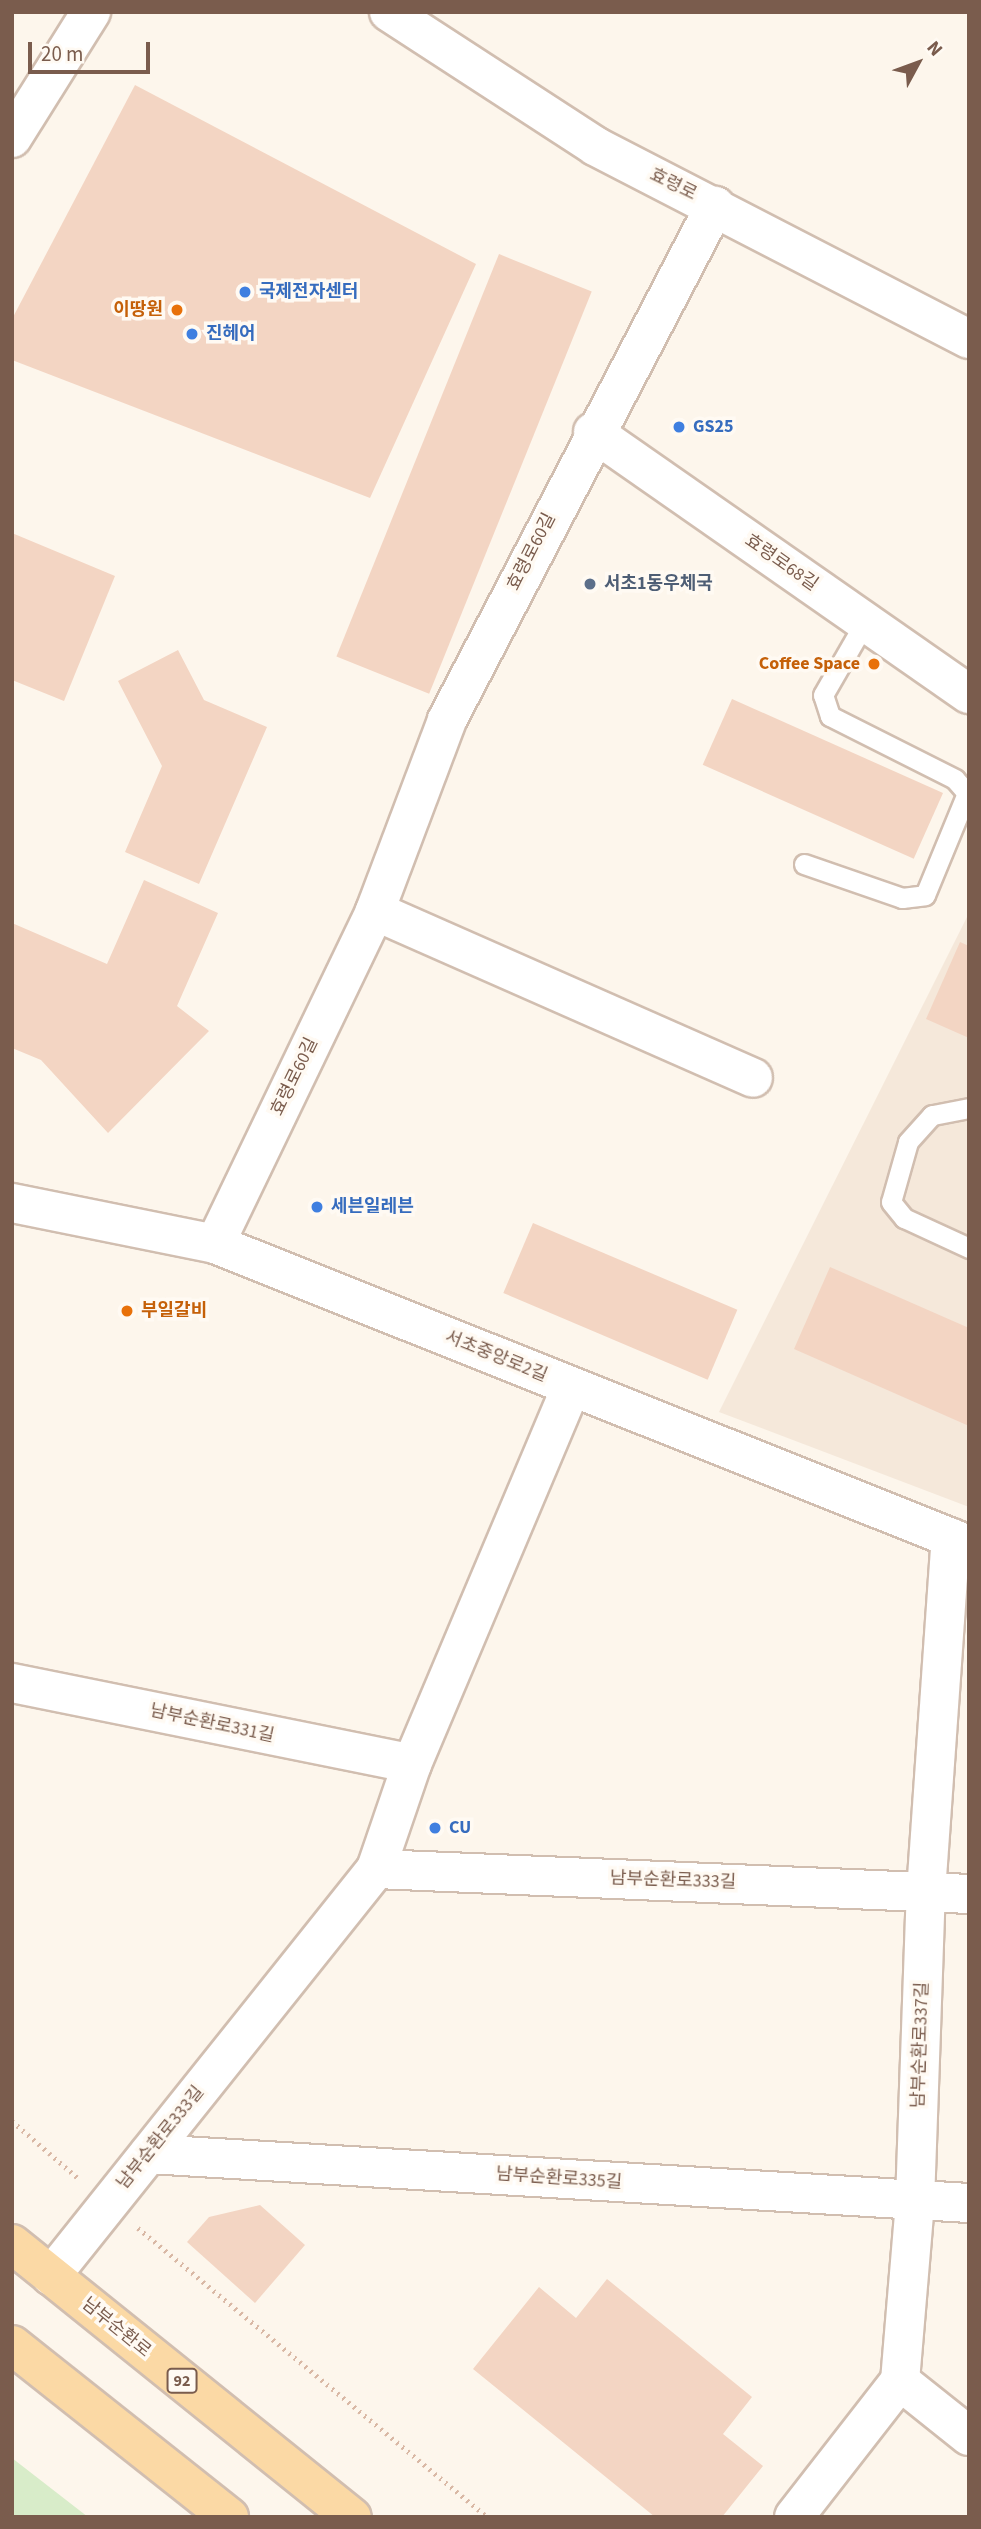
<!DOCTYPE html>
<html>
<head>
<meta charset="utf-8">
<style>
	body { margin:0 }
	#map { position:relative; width:981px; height:2529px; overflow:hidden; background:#fdf6ec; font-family:"Source Sans 3","Noto Sans KR",sans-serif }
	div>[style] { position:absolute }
	.residential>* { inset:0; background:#f5e8da }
	.green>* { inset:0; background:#d8ecc9 }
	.building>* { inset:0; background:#f3d5c3; transform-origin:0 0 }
	.path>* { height:4.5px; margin-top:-2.25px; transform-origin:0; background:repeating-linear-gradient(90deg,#d9b8a5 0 2px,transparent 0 7px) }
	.roads { filter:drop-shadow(2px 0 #d1beb0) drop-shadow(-2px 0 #d1beb0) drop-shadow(0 2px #d1beb0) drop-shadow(0 -2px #d1beb0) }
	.service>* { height:19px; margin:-9.5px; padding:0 9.5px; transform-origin:9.5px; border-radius:9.5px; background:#fff }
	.minor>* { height:38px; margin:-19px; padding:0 19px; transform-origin:19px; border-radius:19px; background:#fff }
	.secondary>* { height:38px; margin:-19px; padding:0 19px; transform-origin:19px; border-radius:19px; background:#fff }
	.primary>* { height:38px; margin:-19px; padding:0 19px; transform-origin:19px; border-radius:19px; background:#fbd9a5 }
	.dots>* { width:19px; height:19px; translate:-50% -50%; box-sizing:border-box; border:4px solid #fffaf3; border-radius:50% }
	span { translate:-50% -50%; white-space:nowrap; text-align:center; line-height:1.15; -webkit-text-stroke:7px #fffaf3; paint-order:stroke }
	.shield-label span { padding:2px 5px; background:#fffaf3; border:2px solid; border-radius:5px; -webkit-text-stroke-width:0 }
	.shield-label { font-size:16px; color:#7a5c4d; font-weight:700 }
	.street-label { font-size:18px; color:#7a5c4d }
	.shop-label { font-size:18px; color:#366cbe; font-weight:700 }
	.left { translate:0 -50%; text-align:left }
	.food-label { font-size:18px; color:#c56008; font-weight:700 }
	.right { translate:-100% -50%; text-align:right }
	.service-label { font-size:18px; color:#4e5e75; font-weight:700 }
	.frame { position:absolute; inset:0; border:14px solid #7a5c4d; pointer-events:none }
	.north { position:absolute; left:883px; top:28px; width:70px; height:70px; -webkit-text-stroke:5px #fffaf3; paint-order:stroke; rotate:49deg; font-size:19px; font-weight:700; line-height:28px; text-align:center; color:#7a5c4d }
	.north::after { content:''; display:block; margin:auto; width:24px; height:32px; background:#7a5c4d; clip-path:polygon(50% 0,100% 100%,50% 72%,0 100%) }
	.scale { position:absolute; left:28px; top:42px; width:122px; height:32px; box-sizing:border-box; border:4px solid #7a5c4d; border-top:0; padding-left:9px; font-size:21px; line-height:24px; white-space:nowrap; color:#7a5c4d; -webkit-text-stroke:5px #fffaf3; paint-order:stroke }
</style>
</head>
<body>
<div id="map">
	<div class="residential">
		<i style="clip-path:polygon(969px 913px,969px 1507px,719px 1412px)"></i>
	</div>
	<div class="green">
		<i style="clip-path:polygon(12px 2458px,88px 2517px,12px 2517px)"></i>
	</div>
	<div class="building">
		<i style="clip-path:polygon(135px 85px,476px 264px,370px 498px,12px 360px,12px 319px)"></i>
		<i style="left:499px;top:254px;width:100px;height:434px;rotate:22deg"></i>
		<i style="clip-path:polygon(12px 533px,115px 576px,64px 701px,12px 680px)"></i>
		<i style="clip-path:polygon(178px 650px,204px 700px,267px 727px,199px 884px,125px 852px,162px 766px,118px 681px)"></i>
		<i style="left:732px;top:699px;width:231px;height:72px;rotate:24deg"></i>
		<i style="clip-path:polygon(144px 880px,218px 913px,177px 1006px,209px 1031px,108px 1133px,41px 1060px,12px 1048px,12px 923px,107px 964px)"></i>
		<i style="clip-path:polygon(960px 942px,969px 946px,969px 1038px,926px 1019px)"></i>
		<i style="left:533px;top:1223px;width:222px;height:76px;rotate:23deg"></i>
		<i style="clip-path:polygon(830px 1267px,969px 1328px,969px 1426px,794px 1349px)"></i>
		<i style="clip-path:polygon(260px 2205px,305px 2245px,255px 2303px,187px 2242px,209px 2217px)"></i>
		<i style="clip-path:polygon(607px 2279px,752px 2397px,723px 2434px,763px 2466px,722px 2517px,655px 2517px,473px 2369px,539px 2287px,576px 2318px)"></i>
	</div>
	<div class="path">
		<i style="left:12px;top:2121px;width:87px;rotate:40.8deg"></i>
		<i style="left:138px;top:2228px;width:453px;rotate:39.6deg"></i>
	</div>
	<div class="roads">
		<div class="service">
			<i style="left:804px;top:864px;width:104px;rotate:19.1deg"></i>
			<i style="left:902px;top:898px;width:23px;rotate:-7deg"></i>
			<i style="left:925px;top:895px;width:110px;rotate:-67.6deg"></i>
			<i style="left:967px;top:793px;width:18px;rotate:-131deg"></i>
			<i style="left:955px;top:779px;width:140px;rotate:-153.3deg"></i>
			<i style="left:830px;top:716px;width:22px;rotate:-108deg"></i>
			<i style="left:823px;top:695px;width:84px;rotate:-60.1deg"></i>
			<i style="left:969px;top:1108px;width:38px;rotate:169deg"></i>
			<i style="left:932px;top:1115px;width:36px;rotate:132deg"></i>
			<i style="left:908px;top:1142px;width:62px;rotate:105.8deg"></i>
			<i style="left:891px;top:1202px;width:21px;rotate:51deg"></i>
			<i style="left:904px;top:1218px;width:72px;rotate:24.8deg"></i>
		</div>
		<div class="minor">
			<i style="left:12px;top:138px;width:149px;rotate:-57.9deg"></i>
			<i style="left:593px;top:432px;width:458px;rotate:34.9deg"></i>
			<i style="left:375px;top:911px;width:413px;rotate:23.8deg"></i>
			<i style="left:12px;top:1203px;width:207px;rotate:11.4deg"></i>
			<i style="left:215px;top:1244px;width:812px;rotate:21.76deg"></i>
			<i style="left:215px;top:1244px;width:369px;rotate:-64.3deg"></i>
			<i style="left:375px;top:911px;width:204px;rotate:-69.3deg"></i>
			<i style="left:447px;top:720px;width:580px;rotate:-62.46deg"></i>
			<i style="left:12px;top:1683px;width:408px;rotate:11.4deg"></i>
			<i style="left:376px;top:1869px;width:594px;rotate:2.41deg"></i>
			<i style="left:149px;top:2154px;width:821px;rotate:3.42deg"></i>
			<i style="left:51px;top:2276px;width:521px;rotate:-51.39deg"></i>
			<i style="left:376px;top:1869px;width:111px;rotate:-71.1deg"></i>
			<i style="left:412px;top:1764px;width:409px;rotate:-67.1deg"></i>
			<i style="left:900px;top:2381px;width:88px;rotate:38.6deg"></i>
			<i style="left:794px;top:2517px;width:172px;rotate:-52.1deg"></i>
			<i style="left:900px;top:2381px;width:180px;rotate:-85.2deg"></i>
			<i style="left:915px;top:2202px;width:310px;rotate:-88deg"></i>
			<i style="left:926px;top:1892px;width:355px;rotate:-86deg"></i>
		</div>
		<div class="secondary">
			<i style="left:389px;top:12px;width:246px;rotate:33deg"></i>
			<i style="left:595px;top:146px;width:421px;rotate:27.3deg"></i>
		</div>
		<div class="primary">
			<i style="left:12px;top:2244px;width:436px;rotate:38.8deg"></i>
			<i style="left:12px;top:2345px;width:277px;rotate:38.4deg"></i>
		</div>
	</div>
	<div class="dots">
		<i style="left:245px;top:292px;background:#3f7fe0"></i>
		<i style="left:177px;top:310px;background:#e8710a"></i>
		<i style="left:192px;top:334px;background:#3f7fe0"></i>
		<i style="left:679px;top:427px;background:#3f7fe0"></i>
		<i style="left:590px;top:584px;background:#5c6f8a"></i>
		<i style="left:874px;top:664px;background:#e8710a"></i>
		<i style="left:317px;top:1207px;background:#3f7fe0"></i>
		<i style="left:127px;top:1311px;background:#e8710a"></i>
		<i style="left:435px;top:1828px;background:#3f7fe0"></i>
	</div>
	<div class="shield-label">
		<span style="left:182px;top:2381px">92</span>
	</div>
	<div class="street-label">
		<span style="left:673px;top:185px;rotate:26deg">효령로</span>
		<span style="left:532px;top:552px;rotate:-63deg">효령로60길</span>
		<span style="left:781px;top:563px;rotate:35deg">효령로68길</span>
		<span style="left:295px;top:1077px;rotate:-64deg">효령로60길</span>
		<span style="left:496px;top:1357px;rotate:22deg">서초중앙로2길</span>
		<span style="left:212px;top:1724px;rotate:12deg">남부순환로331길</span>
		<span style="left:673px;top:1881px;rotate:2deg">남부순환로333길</span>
		<span style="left:921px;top:2045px;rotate:-88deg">남부순환로337길</span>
		<span style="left:161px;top:2138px;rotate:-51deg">남부순환로333길</span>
		<span style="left:559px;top:2179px;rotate:4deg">남부순환로335길</span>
		<span style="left:116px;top:2328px;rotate:39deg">남부순환로</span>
	</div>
	<div class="shop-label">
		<span class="left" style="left:259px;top:292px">국제전자센터</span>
		<span class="left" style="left:206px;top:334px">진헤어</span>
		<span class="left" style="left:693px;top:427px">GS25</span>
		<span class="left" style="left:331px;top:1207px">세븐일레븐</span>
		<span class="left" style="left:449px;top:1828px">CU</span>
	</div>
	<div class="food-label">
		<span class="right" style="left:163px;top:310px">이땅원</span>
		<span class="right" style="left:860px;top:664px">Coffee Space</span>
		<span class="left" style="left:141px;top:1311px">부일갈비</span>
	</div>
	<div class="service-label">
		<span class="left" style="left:604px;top:584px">서초1동우체국</span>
	</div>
	<div class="frame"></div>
	<div class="north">N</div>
	<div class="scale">20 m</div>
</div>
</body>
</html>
